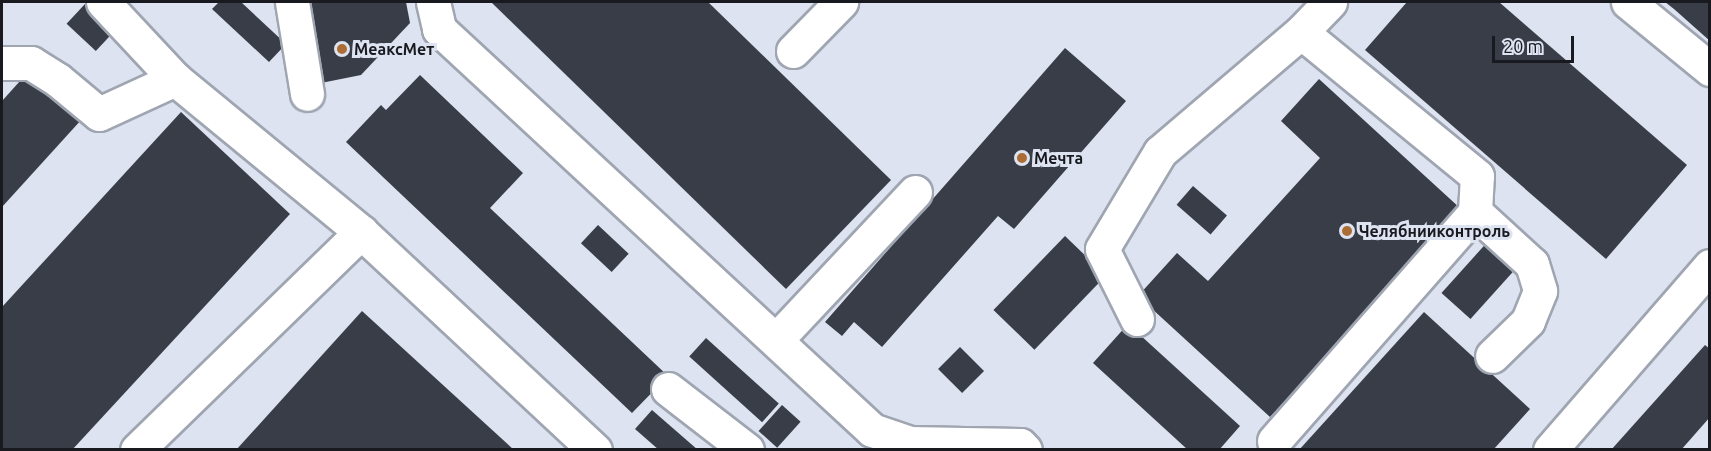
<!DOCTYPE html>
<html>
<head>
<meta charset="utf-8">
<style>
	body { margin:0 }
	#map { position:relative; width:1711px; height:451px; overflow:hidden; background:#dde3f0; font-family:Ubuntu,sans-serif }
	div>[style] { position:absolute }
	.building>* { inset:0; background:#383d47; transform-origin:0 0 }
	.roads { filter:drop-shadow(2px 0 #9fa5b1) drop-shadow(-2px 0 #9fa5b1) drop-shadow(0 2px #9fa5b1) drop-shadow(0 -2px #9fa5b1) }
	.minor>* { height:33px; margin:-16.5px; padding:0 16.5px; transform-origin:16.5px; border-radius:16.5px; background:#fff }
	.dots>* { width:16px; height:16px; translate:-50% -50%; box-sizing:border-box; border:3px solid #dde3f0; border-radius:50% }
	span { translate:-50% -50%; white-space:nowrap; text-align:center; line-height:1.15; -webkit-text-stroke:6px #dde3f0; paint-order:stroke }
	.poi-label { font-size:16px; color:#181a1f; font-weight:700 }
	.left { translate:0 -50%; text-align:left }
	.frame { position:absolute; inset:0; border:3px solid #181a1f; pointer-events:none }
	.scale { position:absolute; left:1492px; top:36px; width:82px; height:27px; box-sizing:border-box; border:3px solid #181a1f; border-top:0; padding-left:8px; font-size:18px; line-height:21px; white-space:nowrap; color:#181a1f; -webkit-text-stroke:4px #dde3f0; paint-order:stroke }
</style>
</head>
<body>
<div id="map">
	<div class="building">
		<i style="clip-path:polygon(219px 2px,241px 2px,286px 44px,269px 62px,212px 9px)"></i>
		<i style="clip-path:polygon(289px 2px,406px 2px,410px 23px,361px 75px,306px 86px)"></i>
		<i style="clip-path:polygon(491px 2px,708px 2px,891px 180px,786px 289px)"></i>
		<i style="clip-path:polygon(1407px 2px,1499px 2px,1687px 165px,1606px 259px,1365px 50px)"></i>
		<i style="clip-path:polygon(1665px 2px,1710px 2px,1710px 41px,1674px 9px)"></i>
		<i style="left:85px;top:4px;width:40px;height:27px;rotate:43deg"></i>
		<i style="clip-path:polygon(1065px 48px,1126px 101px,1014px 229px,998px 216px,882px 347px,854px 322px,842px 336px,825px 322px)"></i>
		<i style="clip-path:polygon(29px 71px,82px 119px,2px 207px,2px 101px)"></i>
		<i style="clip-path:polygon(420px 75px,523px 173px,490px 208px,668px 376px,632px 413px,346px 142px,381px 105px,386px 110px)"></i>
		<i style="clip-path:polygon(1319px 79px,1461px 209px,1270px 417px,1138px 296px,1177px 253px,1208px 281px,1320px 158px,1281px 121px)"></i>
		<i style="clip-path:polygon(181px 112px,290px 214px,72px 450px,2px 450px,2px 307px)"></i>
		<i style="left:1193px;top:186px;width:45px;height:25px;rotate:41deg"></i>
		<i style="left:598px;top:225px;width:42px;height:25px;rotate:43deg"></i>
		<i style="left:1065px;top:236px;width:57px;height:103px;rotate:44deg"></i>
		<i style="left:1491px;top:238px;width:39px;height:74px;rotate:42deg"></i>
		<i style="clip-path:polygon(362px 311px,514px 450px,236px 450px)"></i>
		<i style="clip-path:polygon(1424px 312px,1530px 409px,1493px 450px,1299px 450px)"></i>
		<i style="clip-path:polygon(1128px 324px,1240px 426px,1219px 450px,1188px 450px,1093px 363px)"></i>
		<i style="left:706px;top:338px;width:98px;height:25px;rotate:42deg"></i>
		<i style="clip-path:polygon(1705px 345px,1710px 349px,1710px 417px,1681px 450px,1611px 450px)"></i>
		<i style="left:960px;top:347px;width:34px;height:31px;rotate:45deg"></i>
		<i style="left:782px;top:405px;width:25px;height:35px;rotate:42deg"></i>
		<i style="clip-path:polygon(652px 410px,698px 450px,659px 450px,635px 429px)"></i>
	</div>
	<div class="roads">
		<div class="minor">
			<i style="left:103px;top:2px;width:105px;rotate:46.9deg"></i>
			<i style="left:175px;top:79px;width:241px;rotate:39.4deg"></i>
			<i style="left:361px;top:232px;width:320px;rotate:43deg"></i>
			<i style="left:292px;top:2px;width:93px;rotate:80.7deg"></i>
			<i style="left:433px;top:2px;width:28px;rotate:77deg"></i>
			<i style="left:439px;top:29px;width:590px;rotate:42.8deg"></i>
			<i style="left:872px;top:430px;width:39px;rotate:19deg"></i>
			<i style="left:909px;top:443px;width:111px;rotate:1deg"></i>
			<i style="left:1020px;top:445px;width:7px;rotate:45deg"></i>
			<i style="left:1628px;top:2px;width:106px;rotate:39.3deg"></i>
			<i style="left:793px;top:51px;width:69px;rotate:-45.6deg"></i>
			<i style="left:2px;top:63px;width:29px"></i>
			<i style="left:31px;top:63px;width:32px;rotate:32deg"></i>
			<i style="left:58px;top:80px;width:53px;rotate:39.7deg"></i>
			<i style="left:99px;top:114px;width:84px;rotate:-24.7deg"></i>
			<i style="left:1475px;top:212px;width:77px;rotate:42.4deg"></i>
			<i style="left:1532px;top:264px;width:28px;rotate:73deg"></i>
			<i style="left:1540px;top:291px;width:32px;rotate:112deg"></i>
			<i style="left:1528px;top:321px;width:50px;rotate:135.8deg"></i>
			<i style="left:1137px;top:319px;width:78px;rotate:-116.6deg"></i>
			<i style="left:1102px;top:249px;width:113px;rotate:-59.1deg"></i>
			<i style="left:1160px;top:152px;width:185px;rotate:-40.4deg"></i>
			<i style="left:1301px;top:32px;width:42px;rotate:-46deg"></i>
			<i style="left:776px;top:340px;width:203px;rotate:-46.8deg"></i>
			<i style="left:668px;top:389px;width:100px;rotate:37.7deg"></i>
			<i style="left:1274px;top:441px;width:305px;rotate:-48.7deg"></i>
			<i style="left:1475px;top:212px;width:36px;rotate:-87deg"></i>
			<i style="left:1477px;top:176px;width:227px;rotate:-140.7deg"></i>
			<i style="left:137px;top:450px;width:313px;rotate:-44.2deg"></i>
			<i style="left:1550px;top:450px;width:244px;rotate:-49deg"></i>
		</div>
	</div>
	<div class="dots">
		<i style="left:342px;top:49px;background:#ab6d33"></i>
		<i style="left:1022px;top:158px;background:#ab6d33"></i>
		<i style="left:1347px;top:231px;background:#ab6d33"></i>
	</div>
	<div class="poi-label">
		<span class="left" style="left:354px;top:49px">МеаксМет</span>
		<span class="left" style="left:1034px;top:158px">Мечта</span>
		<span class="left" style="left:1359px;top:231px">Челябнииконтроль</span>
	</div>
	<div class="frame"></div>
	<div class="scale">20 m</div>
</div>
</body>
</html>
